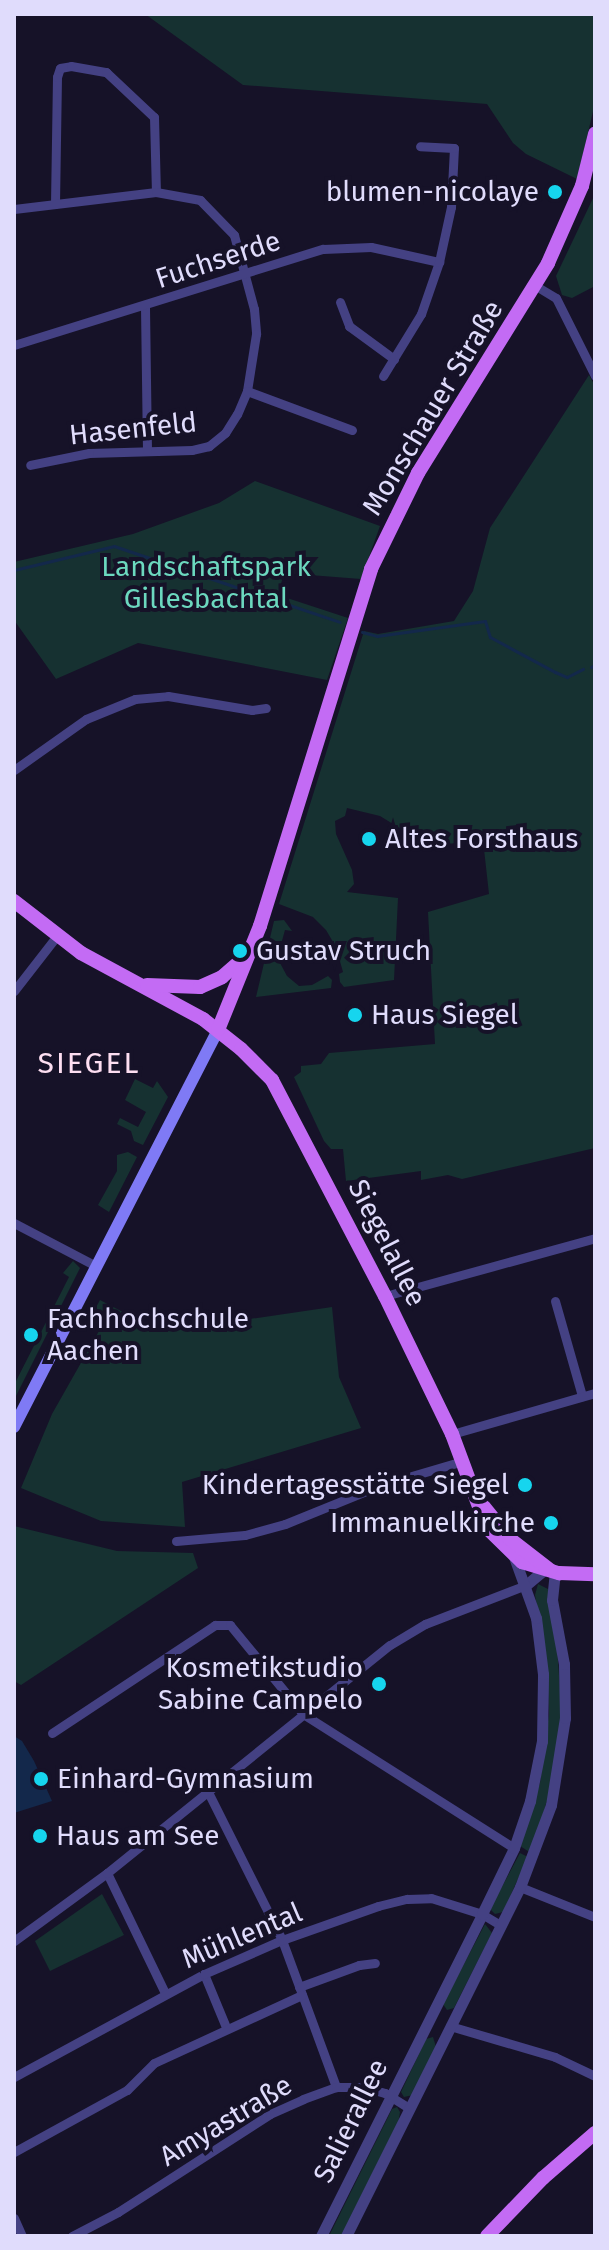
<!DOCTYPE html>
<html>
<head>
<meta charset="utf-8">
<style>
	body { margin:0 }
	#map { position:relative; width:609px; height:2250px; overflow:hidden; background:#161228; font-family:"Fira Sans",sans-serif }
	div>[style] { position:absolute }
	.green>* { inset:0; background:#163131 }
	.water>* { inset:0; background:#13284b }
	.stream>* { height:3px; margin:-1.5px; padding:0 1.5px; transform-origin:1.5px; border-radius:1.5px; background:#13284b }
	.minor>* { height:9px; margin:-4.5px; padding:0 4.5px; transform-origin:4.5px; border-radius:4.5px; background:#444183 }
	.tertiary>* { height:11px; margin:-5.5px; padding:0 5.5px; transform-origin:5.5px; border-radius:5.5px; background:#444183 }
	.secondary>* { height:12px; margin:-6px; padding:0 6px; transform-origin:6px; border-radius:6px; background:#7f7af5 }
	.primary>* { height:14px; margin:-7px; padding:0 7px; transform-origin:7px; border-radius:7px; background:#c36bf4 }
	.dots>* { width:22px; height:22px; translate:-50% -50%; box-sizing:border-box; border:4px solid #161228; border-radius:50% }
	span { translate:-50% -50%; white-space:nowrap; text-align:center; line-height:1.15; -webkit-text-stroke:8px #161228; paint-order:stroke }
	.poi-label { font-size:28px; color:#e0dcfc }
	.right { translate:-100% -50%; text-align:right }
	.left { translate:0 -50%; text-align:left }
	.street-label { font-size:28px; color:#e0dcfc }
	.park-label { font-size:28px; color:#6cd8bf }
	.neighbourhood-label { font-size:30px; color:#fddef1; letter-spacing:2px }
	.frame { position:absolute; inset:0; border:16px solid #e0dcfc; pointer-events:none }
</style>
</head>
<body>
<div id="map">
	<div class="green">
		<i style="clip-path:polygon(145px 14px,595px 14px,595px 103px,577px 179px,526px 154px,513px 143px,487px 104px,243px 85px)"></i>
		<i style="clip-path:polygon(595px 194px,595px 286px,572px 298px,562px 295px,556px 276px)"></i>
		<i style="clip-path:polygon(589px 375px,595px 386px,595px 1148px,462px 1179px,448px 1175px,421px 1180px,421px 1171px,346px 1181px,343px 1149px,331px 1149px,324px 1141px,294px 1077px,301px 1072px,301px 1066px,321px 1064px,329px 1053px,435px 1044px,428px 912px,489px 894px,483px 840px,429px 846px,380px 816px,347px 808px,345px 816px,335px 821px,336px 834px,352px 870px,354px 884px,347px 892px,398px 898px,394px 980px,344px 987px,340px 982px,339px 974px,343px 972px,336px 947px,326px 930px,313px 917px,279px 904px,364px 631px,378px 634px,454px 621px,473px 591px,490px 528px)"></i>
		<i style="clip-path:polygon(255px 481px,380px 526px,361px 579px,284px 573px,278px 595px,348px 618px,327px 680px,138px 643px,56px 679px,14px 620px,14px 562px,133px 534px,219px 503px)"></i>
		<i style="clip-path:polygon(284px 920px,292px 931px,285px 930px,280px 948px,280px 963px,287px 976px,299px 986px,312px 985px,328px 976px,332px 980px,331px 988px,256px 997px,274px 921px)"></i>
		<i style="clip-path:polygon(135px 1079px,153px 1088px,157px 1081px,168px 1097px,143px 1145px,134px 1141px,131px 1131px,117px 1124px,120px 1118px,138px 1127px,146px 1112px,125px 1100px)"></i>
		<i style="clip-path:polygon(128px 1152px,137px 1157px,109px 1212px,98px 1205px,117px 1171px,117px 1155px)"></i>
		<i style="clip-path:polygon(73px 1261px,80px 1268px,14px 1400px,14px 1385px,69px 1277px,63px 1273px)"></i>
		<i style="clip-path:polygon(100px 1300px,161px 1332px,332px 1307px,339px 1377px,361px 1428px,182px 1482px,185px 1527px,101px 1521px,21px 1488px,52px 1414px,99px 1331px,88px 1322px)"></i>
		<i style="clip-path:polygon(14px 1526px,117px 1551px,193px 1553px,198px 1568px,21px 1685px,14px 1681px)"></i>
		<i style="clip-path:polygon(538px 1584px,548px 1589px,557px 1646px,562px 1719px,554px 1778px,531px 1853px,520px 1846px,540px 1783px,549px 1714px,547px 1663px,535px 1595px)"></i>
		<i style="clip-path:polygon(520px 1853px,528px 1857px,503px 1912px,495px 1914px,490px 1909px)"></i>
		<i style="clip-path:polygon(102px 1894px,124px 1935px,50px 1971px,35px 1941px)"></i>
		<i style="clip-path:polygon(485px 1924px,492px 1933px,454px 2008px,447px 2010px,443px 2004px)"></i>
		<i style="clip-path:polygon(433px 2037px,436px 2047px,413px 2095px,404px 2097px,401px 2092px,426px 2039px)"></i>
		<i style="clip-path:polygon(397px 2107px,400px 2112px,398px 2125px,343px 2236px,329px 2236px,392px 2109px)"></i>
	</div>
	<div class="water">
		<i style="clip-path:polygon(14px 1736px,22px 1741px,34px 1761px,52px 1801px,14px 1813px)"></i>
	</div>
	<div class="stream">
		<i style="left:14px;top:570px;width:103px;rotate:-13.5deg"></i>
		<i style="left:114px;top:546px;width:238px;rotate:18.6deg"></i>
		<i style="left:362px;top:632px;width:16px;rotate:15deg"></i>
		<i style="left:377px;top:636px;width:109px;rotate:-7.9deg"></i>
		<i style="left:485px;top:621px;width:17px;rotate:73deg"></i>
		<i style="left:490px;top:637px;width:74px;rotate:28.3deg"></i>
		<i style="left:555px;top:672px;width:13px;rotate:23deg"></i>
		<i style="left:567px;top:677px;width:18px;rotate:-27deg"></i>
		<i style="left:591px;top:667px;width:4px;rotate:-27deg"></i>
	</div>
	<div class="minor">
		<i style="left:55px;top:204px;width:127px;rotate:-89.1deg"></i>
		<i style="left:57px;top:77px;width:9px;rotate:-72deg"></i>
		<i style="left:60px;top:68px;width:11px;rotate:-10deg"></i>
		<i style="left:71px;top:66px;width:36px;rotate:10deg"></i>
		<i style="left:106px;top:72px;width:66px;rotate:43.2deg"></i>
		<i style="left:154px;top:117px;width:75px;rotate:88.5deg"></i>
		<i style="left:14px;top:209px;width:143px;rotate:-6.8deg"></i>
		<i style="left:156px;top:192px;width:45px;rotate:10.3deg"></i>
		<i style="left:200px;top:200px;width:49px;rotate:45.8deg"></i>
		<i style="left:234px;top:235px;width:77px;rotate:74.9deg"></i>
		<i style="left:254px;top:309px;width:25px;rotate:85deg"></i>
		<i style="left:256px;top:334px;width:58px;rotate:99deg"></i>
		<i style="left:247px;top:391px;width:25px;rotate:113deg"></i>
		<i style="left:237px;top:414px;width:22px;rotate:122deg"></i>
		<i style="left:225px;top:433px;width:21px;rotate:141deg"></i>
		<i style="left:209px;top:446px;width:17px;rotate:167deg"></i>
		<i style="left:192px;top:450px;width:103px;rotate:178.3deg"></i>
		<i style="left:89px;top:453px;width:60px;rotate:168.5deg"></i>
		<i style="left:536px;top:286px;width:23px;rotate:31deg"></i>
		<i style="left:556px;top:298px;width:87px;rotate:63.4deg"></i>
		<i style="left:340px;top:302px;width:26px;rotate:69deg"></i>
		<i style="left:349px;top:326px;width:56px;rotate:36.3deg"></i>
		<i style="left:145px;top:307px;width:144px;rotate:89.2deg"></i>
		<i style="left:14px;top:345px;width:324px;rotate:-17.3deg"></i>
		<i style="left:323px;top:249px;width:48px;rotate:-2.4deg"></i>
		<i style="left:371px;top:247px;width:70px;rotate:12.4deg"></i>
		<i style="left:383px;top:376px;width:73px;rotate:-58.5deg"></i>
		<i style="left:421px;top:314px;width:55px;rotate:-70.9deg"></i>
		<i style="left:439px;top:262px;width:56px;rotate:-77.7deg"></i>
		<i style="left:451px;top:207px;width:59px;rotate:-87.1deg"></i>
		<i style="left:454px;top:148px;width:34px;rotate:-177deg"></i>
		<i style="left:247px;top:391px;width:112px;rotate:20.4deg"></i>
		<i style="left:14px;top:770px;width:88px;rotate:-35.3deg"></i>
		<i style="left:86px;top:719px;width:53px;rotate:-22.2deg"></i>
		<i style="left:135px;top:699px;width:33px;rotate:-5deg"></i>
		<i style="left:168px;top:696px;width:85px;rotate:9.5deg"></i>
		<i style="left:252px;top:710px;width:14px;rotate:-8deg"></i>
		<i style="left:14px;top:991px;width:68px;rotate:-52.1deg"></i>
		<i style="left:14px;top:1223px;width:90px;rotate:27.7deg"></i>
		<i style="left:385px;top:1296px;width:218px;rotate:-15.4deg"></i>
		<i style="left:555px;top:1301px;width:99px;rotate:74.1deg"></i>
		<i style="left:452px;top:1434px;width:149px;rotate:-16deg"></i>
		<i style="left:176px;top:1541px;width:69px;rotate:-5deg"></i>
		<i style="left:245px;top:1535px;width:41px;rotate:-15.4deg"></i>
		<i style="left:285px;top:1524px;width:104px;rotate:-22.1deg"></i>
		<i style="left:381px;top:1485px;width:85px;rotate:-16.3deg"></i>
		<i style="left:52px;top:1733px;width:196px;rotate:-33.5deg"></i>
		<i style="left:215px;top:1625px;width:15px"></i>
		<i style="left:230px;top:1625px;width:115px;rotate:50.6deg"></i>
		<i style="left:303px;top:1714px;width:250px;rotate:32.4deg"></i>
		<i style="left:208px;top:1792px;width:165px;rotate:63.4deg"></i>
		<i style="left:282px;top:1940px;width:157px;rotate:69.8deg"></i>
		<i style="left:107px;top:1873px;width:133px;rotate:64.2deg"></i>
		<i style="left:520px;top:1887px;width:81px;rotate:21.8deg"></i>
		<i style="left:14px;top:1941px;width:115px;rotate:-36.2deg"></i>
		<i style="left:107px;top:1873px;width:363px;rotate:-38.9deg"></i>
		<i style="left:390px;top:1645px;width:41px;rotate:-31deg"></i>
		<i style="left:425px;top:1624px;width:108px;rotate:-21.1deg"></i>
		<i style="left:204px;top:1974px;width:57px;rotate:67.5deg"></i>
		<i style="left:299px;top:1987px;width:64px;rotate:-20.1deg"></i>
		<i style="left:359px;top:1965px;width:16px;rotate:-7deg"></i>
		<i style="left:450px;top:2026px;width:109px;rotate:16.4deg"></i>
		<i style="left:555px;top:2057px;width:44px;rotate:25.4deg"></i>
		<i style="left:14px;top:2077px;width:216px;rotate:-28.5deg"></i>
		<i style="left:204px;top:1974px;width:85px;rotate:-23.6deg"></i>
		<i style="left:282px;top:1940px;width:102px;rotate:-19.5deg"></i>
		<i style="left:378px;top:1906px;width:30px;rotate:-14deg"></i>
		<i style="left:407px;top:1899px;width:24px;rotate:-2deg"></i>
		<i style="left:431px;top:1898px;width:53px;rotate:17.4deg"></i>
		<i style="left:482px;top:1914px;width:21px;rotate:31deg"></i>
		<i style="left:14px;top:2152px;width:129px;rotate:-28.8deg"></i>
		<i style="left:127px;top:2090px;width:38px;rotate:-45deg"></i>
		<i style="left:154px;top:2063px;width:163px;rotate:-24.7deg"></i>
		<i style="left:14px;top:2218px;width:20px;rotate:66deg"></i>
		<i style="left:72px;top:2236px;width:52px;rotate:-27.6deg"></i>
		<i style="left:118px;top:2212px;width:181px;rotate:-32.8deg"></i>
		<i style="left:270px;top:2114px;width:36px;rotate:-24deg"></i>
		<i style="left:303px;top:2099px;width:35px;rotate:-20deg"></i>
		<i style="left:336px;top:2087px;width:28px"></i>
		<i style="left:364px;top:2087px;width:22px;rotate:16deg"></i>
		<i style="left:385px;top:2093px;width:28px;rotate:32deg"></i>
	</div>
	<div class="tertiary">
		<i style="left:526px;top:1585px;width:23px;rotate:-40deg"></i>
		<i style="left:321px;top:2236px;width:360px;rotate:-63.4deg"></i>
		<i style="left:482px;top:1914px;width:73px;rotate:-64.1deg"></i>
		<i style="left:514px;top:1848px;width:50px;rotate:-71.2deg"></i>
		<i style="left:530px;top:1801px;width:61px;rotate:-78.7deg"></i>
		<i style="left:542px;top:1741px;width:67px;rotate:-89.1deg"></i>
		<i style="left:543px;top:1674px;width:56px;rotate:-97.1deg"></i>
		<i style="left:536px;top:1618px;width:65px;rotate:-109.8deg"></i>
		<i style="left:346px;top:2236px;width:390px;rotate:-63.5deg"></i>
		<i style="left:520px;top:1887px;width:88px;rotate:-69.3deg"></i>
		<i style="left:551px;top:1805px;width:88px;rotate:-80.9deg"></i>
		<i style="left:565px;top:1718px;width:54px;rotate:-91.1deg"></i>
		<i style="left:564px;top:1664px;width:65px;rotate:-100.6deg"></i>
		<i style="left:552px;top:1600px;width:28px;rotate:-84deg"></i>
	</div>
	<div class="secondary">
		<i style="left:14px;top:1427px;width:446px;rotate:-62.8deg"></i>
	</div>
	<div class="primary">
		<i style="left:14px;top:901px;width:85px;rotate:37.8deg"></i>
		<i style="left:81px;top:953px;width:139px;rotate:28.4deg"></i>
		<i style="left:203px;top:1019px;width:48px;rotate:38.3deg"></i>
		<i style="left:241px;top:1049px;width:44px;rotate:45deg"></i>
		<i style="left:272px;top:1080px;width:244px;rotate:62.4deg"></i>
		<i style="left:385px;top:1296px;width:153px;rotate:64.1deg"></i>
		<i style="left:452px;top:1434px;width:100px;rotate:69.6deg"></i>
		<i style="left:487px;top:1528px;width:49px;rotate:44.2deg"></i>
		<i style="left:522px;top:1562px;width:39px;rotate:17deg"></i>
		<i style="left:559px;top:1573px;width:36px;rotate:2deg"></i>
		<i style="left:147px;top:985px;width:53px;rotate:2.2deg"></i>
		<i style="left:200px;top:987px;width:24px;rotate:-24deg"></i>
		<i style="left:222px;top:977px;width:30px;rotate:-41deg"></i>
		<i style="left:218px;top:1030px;width:112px;rotate:-68deg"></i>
		<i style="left:260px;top:926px;width:374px;rotate:-72.7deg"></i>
		<i style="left:371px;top:569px;width:107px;rotate:-63.9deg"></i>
		<i style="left:418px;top:473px;width:247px;rotate:-58.2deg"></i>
		<i style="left:548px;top:263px;width:84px;rotate:-66.2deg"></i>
		<i style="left:582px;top:186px;width:54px;rotate:-76deg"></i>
		<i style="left:484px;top:1507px;width:41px;rotate:50.9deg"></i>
		<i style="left:510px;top:1539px;width:51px;rotate:37.8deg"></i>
		<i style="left:487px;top:2236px;width:81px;rotate:-46deg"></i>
		<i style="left:543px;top:2178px;width:69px;rotate:-40.9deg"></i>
	</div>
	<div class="dots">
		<i style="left:555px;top:192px;background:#16d5ee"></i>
		<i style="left:369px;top:839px;background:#16d5ee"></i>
		<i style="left:240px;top:951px;background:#16d5ee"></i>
		<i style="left:355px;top:1015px;background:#16d5ee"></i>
		<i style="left:31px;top:1335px;background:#16d5ee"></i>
		<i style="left:525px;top:1485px;background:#16d5ee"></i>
		<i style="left:551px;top:1523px;background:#16d5ee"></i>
		<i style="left:379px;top:1684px;background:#16d5ee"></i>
		<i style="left:41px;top:1779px;background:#16d5ee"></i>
		<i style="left:40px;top:1836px;background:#16d5ee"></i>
	</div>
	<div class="poi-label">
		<span class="right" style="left:539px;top:192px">blumen-nicolaye</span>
		<span class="left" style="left:385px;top:839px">Altes Forsthaus</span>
		<span class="left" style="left:256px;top:951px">Gustav Struch</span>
		<span class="left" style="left:371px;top:1015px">Haus Siegel</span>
		<span class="left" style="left:47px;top:1335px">Fachhochschule<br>Aachen</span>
		<span class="right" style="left:509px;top:1485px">Kindertagesstätte Siegel</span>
		<span class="right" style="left:535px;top:1523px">Immanuelkirche</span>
		<span class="right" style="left:363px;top:1684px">Kosmetikstudio<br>Sabine Campelo</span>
		<span class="left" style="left:57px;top:1779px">Einhard-Gymnasium</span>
		<span class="left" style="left:56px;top:1836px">Haus am See</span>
	</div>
	<div class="street-label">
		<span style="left:218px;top:260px;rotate:-18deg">Fuchserde</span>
		<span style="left:433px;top:408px;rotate:-59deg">Monschauer Straße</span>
		<span style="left:133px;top:429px;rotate:-6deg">Hasenfeld</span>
		<span style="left:387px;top:1243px;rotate:63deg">Siegelallee</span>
		<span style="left:242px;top:1936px;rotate:-23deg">Mühlental</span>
		<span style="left:226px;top:2121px;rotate:-31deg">Amyastraße</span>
		<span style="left:351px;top:2121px;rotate:-64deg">Salierallee</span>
	</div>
	<div class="park-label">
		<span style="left:206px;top:583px">Landschaftspark<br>Gillesbachtal</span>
	</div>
	<div class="neighbourhood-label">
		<span style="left:89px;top:1063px">SIEGEL</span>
	</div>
	<div class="frame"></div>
</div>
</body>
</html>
